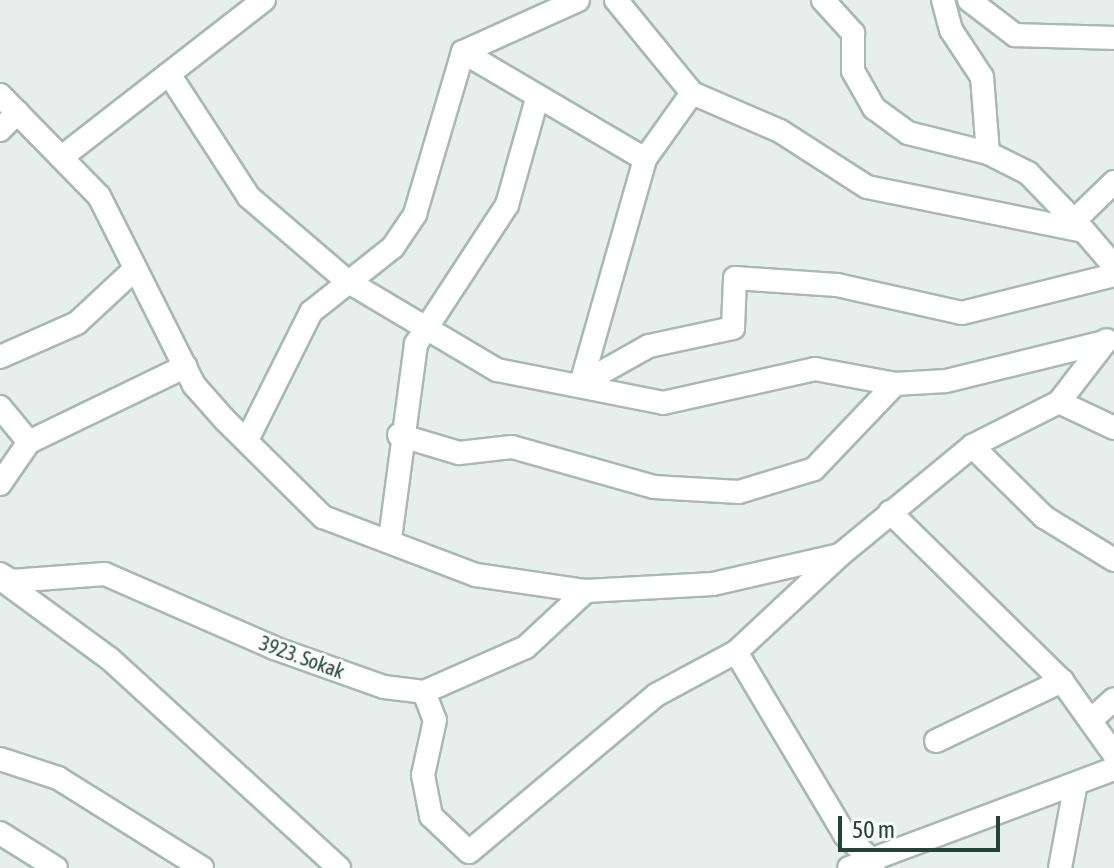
<!DOCTYPE html>
<html>
<head>
<meta charset="utf-8">
<style>
	body { margin:0 }
	#map { position:relative; width:1114px; height:868px; overflow:hidden; background:#e6efeb; font-family:"Asap Condensed",sans-serif }
	div>[style] { position:absolute }
	.roads { filter:drop-shadow(2px 0 #a8b8b2) drop-shadow(-2px 0 #a8b8b2) drop-shadow(0 2px #a8b8b2) drop-shadow(0 -2px #a8b8b2) }
	.street>* { height:22px; margin:-11px; padding:0 11px; transform-origin:11px; border-radius:11px; background:#fff }
	span { translate:-50% -50%; white-space:nowrap; text-align:center; line-height:1.15; -webkit-text-stroke:6px #f7fbf9; paint-order:stroke }
	.street-label { font-size:20px; color:#24423a }
	.scale { position:absolute; left:838px; top:816px; width:162px; height:36px; box-sizing:border-box; border:4px solid #24423a; border-top:0; padding-left:10px; font-size:24px; line-height:28px; white-space:nowrap; color:#24423a; -webkit-text-stroke:6px #f7fbf9; paint-order:stroke }
</style>
</head>
<body>
<div id="map">
	<div class="roads">
		<div class="street">
			<i style="left:616px;top:0;width:120px;rotate:50.7deg"></i>
			<i style="left:692px;top:93px;width:96px;rotate:23.4deg"></i>
			<i style="left:780px;top:131px;width:103px;rotate:32.8deg"></i>
			<i style="left:867px;top:187px;width:221px;rotate:11.5deg"></i>
			<i style="left:1084px;top:231px;width:46px;rotate:49.4deg"></i>
			<i style="left:823px;top:0;width:45px;rotate:47.7deg"></i>
			<i style="left:853px;top:33px;width:38px;rotate:90deg"></i>
			<i style="left:853px;top:71px;width:43px;rotate:60.4deg"></i>
			<i style="left:874px;top:108px;width:42px;rotate:36.3deg"></i>
			<i style="left:908px;top:133px;width:82px;rotate:14deg"></i>
			<i style="left:988px;top:153px;width:45px;rotate:26.6deg"></i>
			<i style="left:1028px;top:173px;width:81px;rotate:46deg"></i>
			<i style="left:943px;top:0;width:31px;rotate:75deg"></i>
			<i style="left:951px;top:30px;width:56px;rotate:56.6deg"></i>
			<i style="left:982px;top:77px;width:76px;rotate:85.5deg"></i>
			<i style="left:969px;top:0;width:58px;rotate:37.3deg"></i>
			<i style="left:1015px;top:35px;width:99px;rotate:1.7deg"></i>
			<i style="left:463px;top:52px;width:211px;rotate:30.5deg"></i>
			<i style="left:169px;top:74px;width:147px;rotate:57deg"></i>
			<i style="left:249px;top:197px;width:129px;rotate:40.6deg"></i>
			<i style="left:347px;top:281px;width:174px;rotate:30.7deg"></i>
			<i style="left:497px;top:370px;width:169px;rotate:11.2deg"></i>
			<i style="left:663px;top:403px;width:156px;rotate:-12.6deg"></i>
			<i style="left:815px;top:369px;width:81px;rotate:10.6deg"></i>
			<i style="left:895px;top:384px;width:51px;rotate:-3.4deg"></i>
			<i style="left:946px;top:381px;width:164px;rotate:-13.8deg"></i>
			<i style="left:0;top:95px;width:141px;rotate:45.6deg"></i>
			<i style="left:99px;top:196px;width:212px;rotate:63.3deg"></i>
			<i style="left:194px;top:385px;width:47px;rotate:48.5deg"></i>
			<i style="left:225px;top:420px;width:138px;rotate:44.7deg"></i>
			<i style="left:323px;top:517px;width:164px;rotate:20.8deg"></i>
			<i style="left:476px;top:575px;width:111px;rotate:8.3deg"></i>
			<i style="left:586px;top:591px;width:127px;rotate:-3.2deg"></i>
			<i style="left:713px;top:584px;width:130px;rotate:-12.9deg"></i>
			<i style="left:840px;top:555px;width:171px;rotate:-39.5deg"></i>
			<i style="left:972px;top:446px;width:97px;rotate:-26.8deg"></i>
			<i style="left:1059px;top:402px;width:61px;rotate:25.3deg"></i>
			<i style="left:0;top:130px;width:25px;rotate:-45deg"></i>
			<i style="left:62px;top:157px;width:256px;rotate:-37.9deg"></i>
			<i style="left:1076px;top:219px;width:53px;rotate:-44.2deg"></i>
			<i style="left:0;top:357px;width:84px;rotate:-23.8deg"></i>
			<i style="left:77px;top:323px;width:78px;rotate:-42.9deg"></i>
			<i style="left:581px;top:384px;width:78px;rotate:-29.2deg"></i>
			<i style="left:649px;top:346px;width:86px;rotate:-12.1deg"></i>
			<i style="left:733px;top:328px;width:50px;rotate:-87.7deg"></i>
			<i style="left:735px;top:278px;width:102px;rotate:3.9deg"></i>
			<i style="left:837px;top:285px;width:128px;rotate:12.6deg"></i>
			<i style="left:962px;top:313px;width:157px;rotate:-14deg"></i>
			<i style="left:581px;top:384px;width:234px;rotate:-74.1deg"></i>
			<i style="left:645px;top:159px;width:81px;rotate:-54.5deg"></i>
			<i style="left:1059px;top:402px;width:78px;rotate:-52.3deg"></i>
			<i style="left:0;top:407px;width:45px;rotate:50.4deg"></i>
			<i style="left:399px;top:435px;width:63px;rotate:16.7deg"></i>
			<i style="left:459px;top:453px;width:53px;rotate:-6.5deg"></i>
			<i style="left:512px;top:447px;width:148px;rotate:15.7deg"></i>
			<i style="left:654px;top:487px;width:85px;rotate:3.4deg"></i>
			<i style="left:739px;top:492px;width:78px;rotate:-17deg"></i>
			<i style="left:814px;top:469px;width:117px;rotate:-46.4deg"></i>
			<i style="left:248px;top:438px;width:141px;rotate:-63.4deg"></i>
			<i style="left:311px;top:312px;width:105px;rotate:-38.4deg"></i>
			<i style="left:393px;top:247px;width:40px;rotate:-56deg"></i>
			<i style="left:415px;top:214px;width:169px;rotate:-73.5deg"></i>
			<i style="left:463px;top:52px;width:126px;rotate:-24.3deg"></i>
			<i style="left:972px;top:446px;width:101px;rotate:44.6deg"></i>
			<i style="left:1044px;top:517px;width:82px;rotate:31.6deg"></i>
			<i style="left:0;top:484px;width:51px;rotate:-55.4deg"></i>
			<i style="left:29px;top:442px;width:174px;rotate:-25.8deg"></i>
			<i style="left:890px;top:512px;width:241px;rotate:44.5deg"></i>
			<i style="left:1062px;top:681px;width:90px;rotate:54.5deg"></i>
			<i style="left:390px;top:539px;width:197px;rotate:-82.4deg"></i>
			<i style="left:416px;top:344px;width:166px;rotate:-56.8deg"></i>
			<i style="left:507px;top:205px;width:110px;rotate:-74.2deg"></i>
			<i style="left:0;top:574px;width:13px;rotate:32deg"></i>
			<i style="left:11px;top:581px;width:94px;rotate:-4.3deg"></i>
			<i style="left:105px;top:574px;width:184px;rotate:23.6deg"></i>
			<i style="left:274px;top:648px;width:117px;rotate:19.5deg"></i>
			<i style="left:384px;top:687px;width:40px;rotate:7.1deg"></i>
			<i style="left:424px;top:692px;width:111px;rotate:-23.8deg"></i>
			<i style="left:526px;top:647px;width:82px;rotate:-43deg"></i>
			<i style="left:5px;top:582px;width:130px;rotate:36.3deg"></i>
			<i style="left:110px;top:659px;width:310px;rotate:42.4deg"></i>
			<i style="left:736px;top:652px;width:142px;rotate:-43deg"></i>
			<i style="left:424px;top:692px;width:30px;rotate:69deg"></i>
			<i style="left:435px;top:720px;width:56px;rotate:102.3deg"></i>
			<i style="left:423px;top:775px;width:42px;rotate:79deg"></i>
			<i style="left:431px;top:816px;width:52px;rotate:43.5deg"></i>
			<i style="left:469px;top:852px;width:244px;rotate:-40deg"></i>
			<i style="left:656px;top:695px;width:91px;rotate:-28.3deg"></i>
			<i style="left:736px;top:652px;width:213px;rotate:59.2deg"></i>
			<i style="left:845px;top:835px;width:40px;rotate:43deg"></i>
			<i style="left:1091px;top:720px;width:31px;rotate:-42deg"></i>
			<i style="left:936px;top:741px;width:140px;rotate:-25.5deg"></i>
			<i style="left:0;top:759px;width:61px;rotate:18.1deg"></i>
			<i style="left:58px;top:778px;width:170px;rotate:32deg"></i>
			<i style="left:0;top:833px;width:66px;rotate:32deg"></i>
			<i style="left:849px;top:868px;width:283px;rotate:-20.5deg"></i>
			<i style="left:1060px;top:868px;width:81px;rotate:-79.4deg"></i>
		</div>
	</div>
	<div class="street-label">
		<span style="left:302px;top:657px;rotate:20deg">3923. Sokak</span>
	</div>
	<div class="scale">50 m</div>
</div>
</body>
</html>
